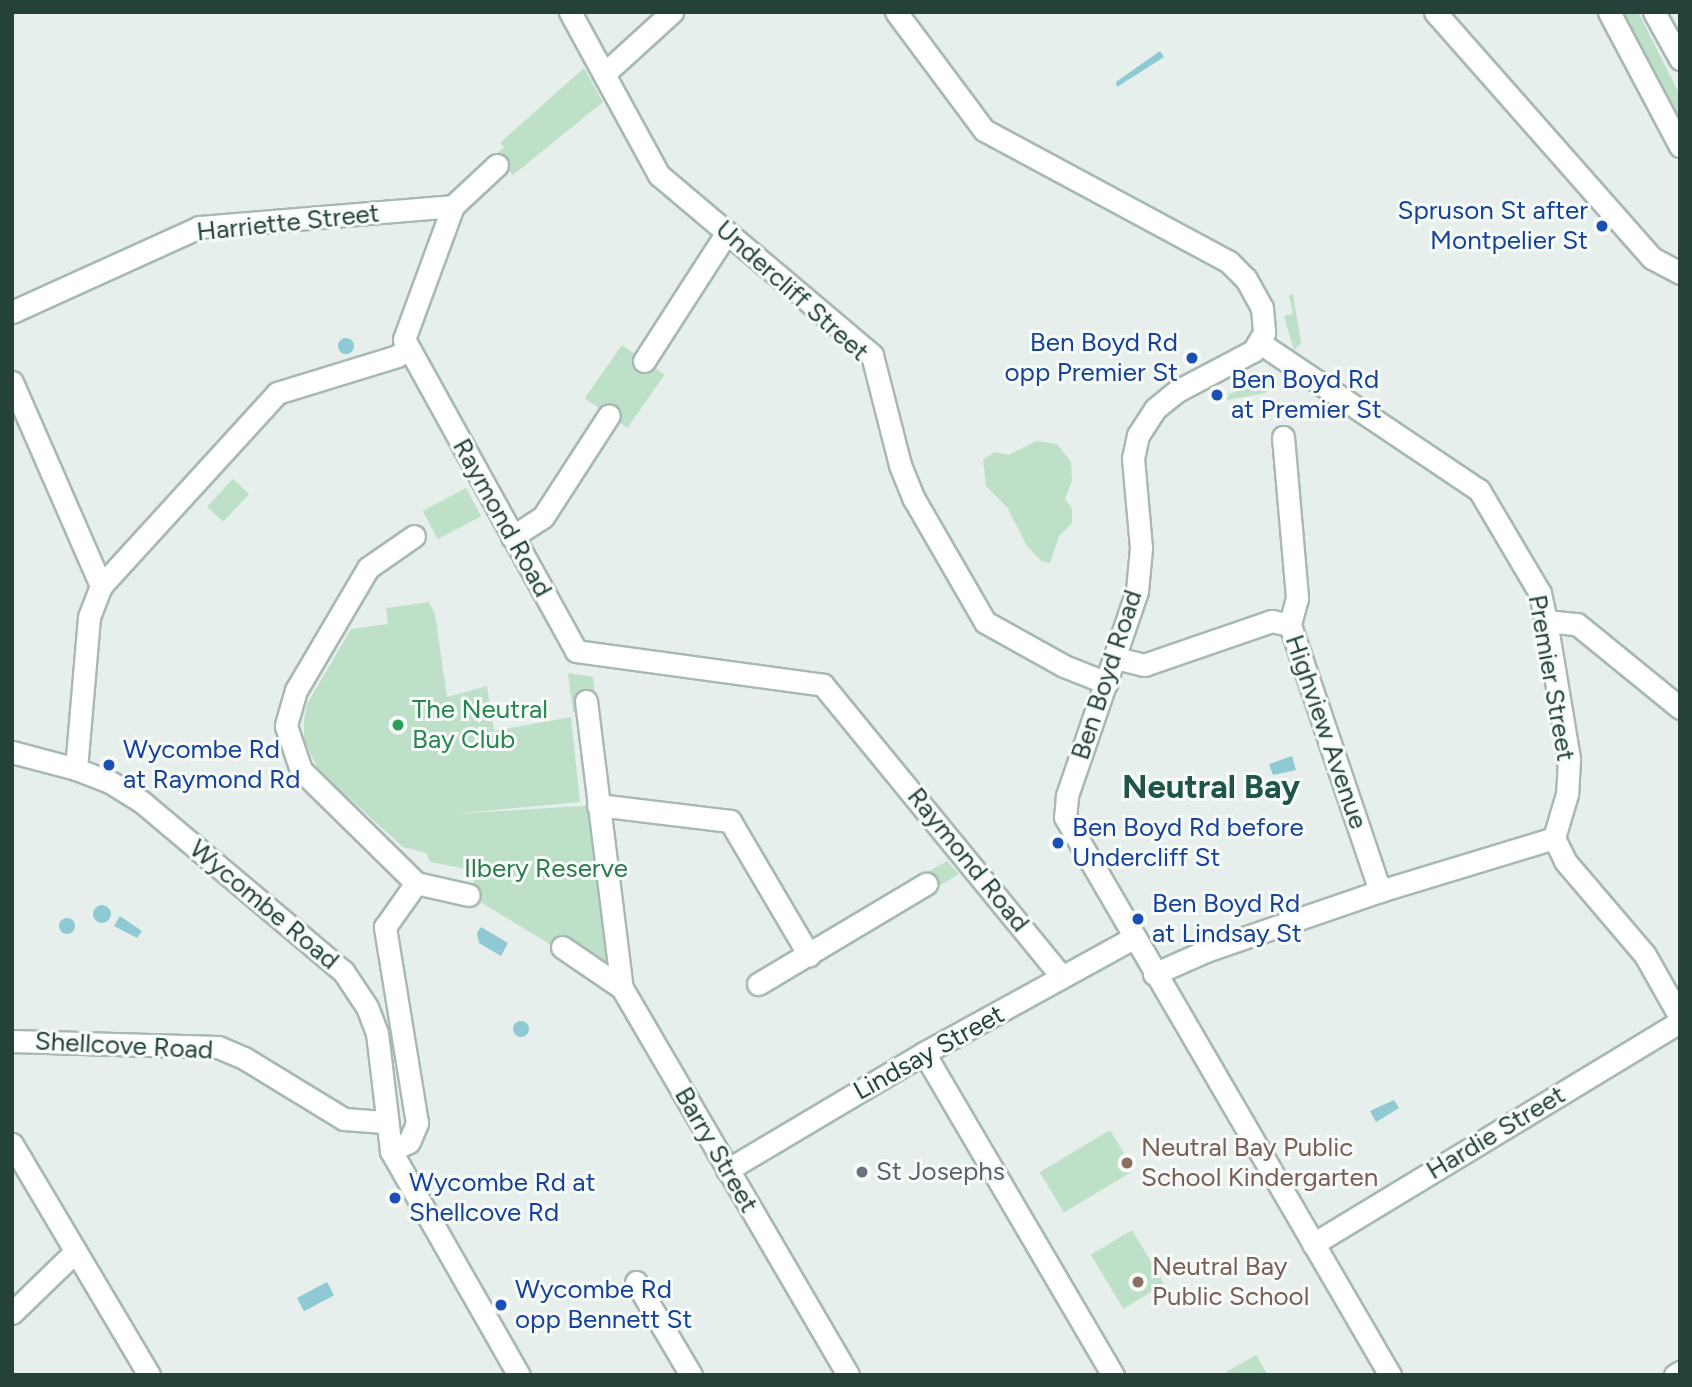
<!DOCTYPE html>
<html>
<head>
<meta charset="utf-8">
<style>
	body { margin:0 }
	#map { position:relative; width:1692px; height:1387px; overflow:hidden; background:#e6efeb; font-family:Figtree,sans-serif }
	div>[style] { position:absolute }
	.green>* { inset:0; background:#bfe0c8; transform-origin:0 0 }
	.water>* { inset:0; background:#8ec9d4; transform-origin:0 0 }
	.round { border-radius:50% }
	.roads { filter:drop-shadow(2px 0 #a8b8b2) drop-shadow(-2px 0 #a8b8b2) drop-shadow(0 2px #a8b8b2) drop-shadow(0 -2px #a8b8b2) }
	.minor>* { height:21px; margin:-10.5px; padding:0 10.5px; transform-origin:10.5px; border-radius:10.5px; background:#fff }
	.dots>* { width:19px; height:19px; translate:-50% -50%; box-sizing:border-box; border:4px solid #f7fbf9; border-radius:50% }
	span { translate:-50% -50%; white-space:nowrap; text-align:center; line-height:1.15; -webkit-text-stroke:6px #f7fbf9; paint-order:stroke }
	.transit-label { font-size:26px; color:#164399 }
	.right { translate:-100% -50%; text-align:right }
	.left { translate:0 -50%; text-align:left }
	.street-label { font-size:26px; color:#24423a }
	.leisure-label { font-size:26px; color:#27864d }
	.park-label { font-size:26px; color:#2d7a4b }
	.education-label { font-size:26px; color:#785e54 }
	.worship-label { font-size:26px; color:#5b616d }
	.district-label { font-size:33px; color:#1f5548; font-weight:700 }
	.frame { position:absolute; inset:0; border:14px solid #24423a; pointer-events:none }
</style>
</head>
<body>
<div id="map">
	<div class="green">
		<i style="clip-path:polygon(1620px 12px,1638px 12px,1680px 95px,1680px 127px)"></i>
		<i style="clip-path:polygon(584px 68px,603px 102px,513px 175px,495px 155px,504px 147px,500px 143px)"></i>
		<i style="clip-path:polygon(1293px 294px,1301px 343px,1294px 350px,1284px 316px,1293px 314px,1289px 295px)"></i>
		<i style="left:622px;top:345px;width:52px;height:65px;rotate:35deg"></i>
		<i style="clip-path:polygon(1268px 375px,1274px 380px,1265px 393px,1227px 400px,1228px 395px)"></i>
		<i style="clip-path:polygon(1036px 441px,1057px 444px,1071px 462px,1072px 481px,1065px 499px,1072px 509px,1072px 523px,1059px 536px,1050px 563px,1041px 561px,1027px 546px,1007px 507px,986px 486px,983px 459px,995px 452px,1009px 455px)"></i>
		<i style="left:233px;top:479px;width:22px;height:38px;rotate:43deg"></i>
		<i style="left:466px;top:488px;width:32px;height:49px;rotate:62deg"></i>
		<i style="clip-path:polygon(429px 602px,435px 614px,447px 697px,487px 686px,494px 731px,571px 717px,580px 802px,453px 814px,598px 805px,622px 988px,469px 895px,477px 871px,430px 862px,426px 853px,403px 847px,319px 771px,304px 740px,304px 720px,307px 704px,351px 629px,388px 624px,386px 608px)"></i>
		<i style="clip-path:polygon(568px 673px,593px 677px,596px 706px,573px 712px)"></i>
		<i style="clip-path:polygon(947px 861px,959px 874px,922px 896px,912px 881px)"></i>
		<i style="left:1110px;top:1130px;width:47px;height:82px;rotate:59deg"></i>
		<i style="left:1132px;top:1230px;width:63px;height:48px;rotate:59deg"></i>
		<i style="clip-path:polygon(1256px 1355px,1268px 1375px,1221px 1375px)"></i>
	</div>
	<div class="water">
		<i style="clip-path:polygon(1160px 51px,1164px 57px,1117px 87px,1116px 82px)"></i>
		<i class="round" style="left:338px;top:338px;width:16px;height:16px"></i>
		<i style="clip-path:polygon(1292px 756px,1296px 770px,1273px 775px,1269px 764px)"></i>
		<i class="round" style="left:93px;top:905px;width:18px;height:18px"></i>
		<i style="clip-path:polygon(120px 916px,142px 931px,137px 938px,114px 926px)"></i>
		<i class="round" style="left:59px;top:918px;width:16px;height:16px"></i>
		<i style="clip-path:polygon(481px 927px,508px 943px,501px 956px,479px 943px,477px 933px)"></i>
		<i class="round" style="left:513px;top:1021px;width:16px;height:16px"></i>
		<i style="clip-path:polygon(1394px 1100px,1399px 1108px,1376px 1122px,1370px 1111px)"></i>
		<i style="left:327px;top:1282px;width:15px;height:34px;rotate:62deg"></i>
	</div>
	<div class="roads">
		<div class="minor">
			<i style="left:570px;top:12px;width:186px;rotate:61.4deg"></i>
			<i style="left:659px;top:175px;width:279px;rotate:40.2deg"></i>
			<i style="left:872px;top:355px;width:114px;rotate:75.7deg"></i>
			<i style="left:900px;top:465px;width:37px;rotate:68deg"></i>
			<i style="left:914px;top:499px;width:142px;rotate:60deg"></i>
			<i style="left:985px;top:622px;width:90px;rotate:29.1deg"></i>
			<i style="left:1064px;top:666px;width:46px;rotate:21.6deg"></i>
			<i style="left:896px;top:12px;width:147px;rotate:53.3deg"></i>
			<i style="left:984px;top:130px;width:278px;rotate:28.3deg"></i>
			<i style="left:1229px;top:262px;width:24px;rotate:45deg"></i>
			<i style="left:1246px;top:279px;width:33px;rotate:61deg"></i>
			<i style="left:1262px;top:308px;width:25px;rotate:85deg"></i>
			<i style="left:1264px;top:333px;width:21px;rotate:121deg"></i>
			<i style="left:1253px;top:351px;width:86px;rotate:152.2deg"></i>
			<i style="left:1177px;top:391px;width:28px;rotate:141deg"></i>
			<i style="left:1155px;top:409px;width:31px;rotate:123deg"></i>
			<i style="left:1138px;top:435px;width:24px;rotate:102deg"></i>
			<i style="left:1133px;top:458px;width:90px;rotate:84.9deg"></i>
			<i style="left:1141px;top:548px;width:43px;rotate:95.3deg"></i>
			<i style="left:1137px;top:591px;width:217px;rotate:108.9deg"></i>
			<i style="left:1067px;top:796px;width:21px;rotate:95deg"></i>
			<i style="left:1065px;top:817px;width:646px;rotate:59.78deg"></i>
			<i style="left:1435px;top:12px;width:328px;rotate:48.6deg"></i>
			<i style="left:1652px;top:258px;width:32px;rotate:28deg"></i>
			<i style="left:1609px;top:12px;width:152px;rotate:62.1deg"></i>
			<i style="left:1654px;top:12px;width:54px;rotate:61deg"></i>
			<i style="left:605px;top:73px;width:91px;rotate:-42.3deg"></i>
			<i style="left:497px;top:165px;width:60px;rotate:137deg"></i>
			<i style="left:453px;top:206px;width:142px;rotate:110.2deg"></i>
			<i style="left:404px;top:339px;width:356px;rotate:61.1deg"></i>
			<i style="left:576px;top:651px;width:249px;rotate:7.8deg"></i>
			<i style="left:823px;top:685px;width:377px;rotate:50.7deg"></i>
			<i style="left:12px;top:312px;width:205px;rotate:-24.4deg"></i>
			<i style="left:199px;top:227px;width:255px;rotate:-4.7deg"></i>
			<i style="left:1260px;top:343px;width:264px;rotate:33.9deg"></i>
			<i style="left:1479px;top:490px;width:120px;rotate:59.4deg"></i>
			<i style="left:1540px;top:593px;width:29px;rotate:78deg"></i>
			<i style="left:1546px;top:621px;width:140px;rotate:80.5deg"></i>
			<i style="left:1569px;top:759px;width:35px;rotate:93deg"></i>
			<i style="left:1567px;top:794px;width:46px;rotate:106.5deg"></i>
			<i style="left:1554px;top:838px;width:25px;rotate:64deg"></i>
			<i style="left:1565px;top:861px;width:123px;rotate:49.6deg"></i>
			<i style="left:1645px;top:955px;width:71px;rotate:60.6deg"></i>
			<i style="left:644px;top:361px;width:153px;rotate:-57.2deg"></i>
			<i style="left:12px;top:382px;width:223px;rotate:66.4deg"></i>
			<i style="left:1283px;top:437px;width:162px;rotate:85deg"></i>
			<i style="left:1297px;top:598px;width:28px;rotate:105deg"></i>
			<i style="left:414px;top:536px;width:56px;rotate:145.2deg"></i>
			<i style="left:368px;top:568px;width:142px;rotate:120.5deg"></i>
			<i style="left:296px;top:690px;width:37px;rotate:106deg"></i>
			<i style="left:286px;top:726px;width:46px;rotate:71.2deg"></i>
			<i style="left:301px;top:770px;width:161px;rotate:44.5deg"></i>
			<i style="left:512px;top:537px;width:37px;rotate:-33deg"></i>
			<i style="left:543px;top:517px;width:121px;rotate:-57.1deg"></i>
			<i style="left:1546px;top:621px;width:31px;rotate:6deg"></i>
			<i style="left:1577px;top:624px;width:133px;rotate:39.2deg"></i>
			<i style="left:1116px;top:658px;width:29px;rotate:14deg"></i>
			<i style="left:1144px;top:665px;width:135px;rotate:-19deg"></i>
			<i style="left:1272px;top:621px;width:18px;rotate:13deg"></i>
			<i style="left:1290px;top:625px;width:281px;rotate:71.3deg"></i>
			<i style="left:586px;top:701px;width:289px;rotate:82.9deg"></i>
			<i style="left:12px;top:752px;width:66px;rotate:14.9deg"></i>
			<i style="left:76px;top:769px;width:36px;rotate:21deg"></i>
			<i style="left:110px;top:782px;width:38px;rotate:32deg"></i>
			<i style="left:142px;top:802px;width:263px;rotate:40.1deg"></i>
			<i style="left:343px;top:971px;width:43px;rotate:56.3deg"></i>
			<i style="left:367px;top:1007px;width:28px;rotate:69deg"></i>
			<i style="left:377px;top:1033px;width:119px;rotate:83.2deg"></i>
			<i style="left:391px;top:1151px;width:258px;rotate:60.3deg"></i>
			<i style="left:76px;top:769px;width:153px;rotate:-85.1deg"></i>
			<i style="left:89px;top:617px;width:33px;rotate:-69deg"></i>
			<i style="left:101px;top:586px;width:261px;rotate:-47.6deg"></i>
			<i style="left:277px;top:393px;width:126px;rotate:-17.1deg"></i>
			<i style="left:397px;top:356px;width:14px;rotate:-36deg"></i>
			<i style="left:598px;top:805px;width:133px;rotate:6.9deg"></i>
			<i style="left:730px;top:821px;width:156px;rotate:59.5deg"></i>
			<i style="left:562px;top:947px;width:73px;rotate:34.3deg"></i>
			<i style="left:622px;top:988px;width:448px;rotate:59.7deg"></i>
			<i style="left:1154px;top:974px;width:57px;rotate:-23.9deg"></i>
			<i style="left:1206px;top:951px;width:184px;rotate:-19deg"></i>
			<i style="left:1380px;top:891px;width:182px;rotate:-16.9deg"></i>
			<i style="left:758px;top:984px;width:196px;rotate:-30.8deg"></i>
			<i style="left:12px;top:1041px;width:206px;rotate:1.7deg"></i>
			<i style="left:218px;top:1047px;width:28px;rotate:23deg"></i>
			<i style="left:244px;top:1058px;width:117px;rotate:31.4deg"></i>
			<i style="left:344px;top:1119px;width:40px;rotate:4.3deg"></i>
			<i style="left:924px;top:1053px;width:373px;rotate:59.6deg"></i>
			<i style="left:12px;top:1144px;width:269px;rotate:59.3deg"></i>
			<i style="left:391px;top:1151px;width:20px;rotate:-27deg"></i>
			<i style="left:409px;top:1142px;width:21px;rotate:-67deg"></i>
			<i style="left:417px;top:1123px;width:199px;rotate:-99.3deg"></i>
			<i style="left:385px;top:927px;width:54px;rotate:-54.8deg"></i>
			<i style="left:416px;top:883px;width:54px;rotate:12.8deg"></i>
			<i style="left:727px;top:1170px;width:229px;rotate:-30.7deg"></i>
			<i style="left:924px;top:1053px;width:239px;rotate:-28.8deg"></i>
			<i style="left:1313px;top:1244px;width:429px;rotate:-31.2deg"></i>
			<i style="left:636px;top:1282px;width:108px;rotate:59.4deg"></i>
			<i style="left:12px;top:1313px;width:88px;rotate:-44.1deg"></i>
			<i style="left:1675px;top:1375px;width:6px;rotate:-31deg"></i>
		</div>
	</div>
	<div class="dots">
		<i style="left:1602px;top:226px;background:#1a4fb4"></i>
		<i style="left:1192px;top:358px;background:#1a4fb4"></i>
		<i style="left:1217px;top:395px;background:#1a4fb4"></i>
		<i style="left:398px;top:725px;background:#2e9e5b"></i>
		<i style="left:109px;top:765px;background:#1a4fb4"></i>
		<i style="left:1058px;top:843px;background:#1a4fb4"></i>
		<i style="left:1138px;top:919px;background:#1a4fb4"></i>
		<i style="left:1127px;top:1163px;background:#8d6e63"></i>
		<i style="left:862px;top:1172px;background:#6b7280"></i>
		<i style="left:395px;top:1198px;background:#1a4fb4"></i>
		<i style="left:1138px;top:1282px;background:#8d6e63"></i>
		<i style="left:501px;top:1305px;background:#1a4fb4"></i>
	</div>
	<div class="transit-label">
		<span class="right" style="left:1588px;top:226px">Spruson St after<br>Montpelier St</span>
		<span class="right" style="left:1178px;top:358px">Ben Boyd Rd<br>opp Premier St</span>
		<span class="left" style="left:1231px;top:395px">Ben Boyd Rd<br>at Premier St</span>
		<span class="left" style="left:123px;top:765px">Wycombe Rd<br>at Raymond Rd</span>
		<span class="left" style="left:1072px;top:843px">Ben Boyd Rd before<br>Undercliff St</span>
		<span class="left" style="left:1152px;top:919px">Ben Boyd Rd<br>at Lindsay St</span>
		<span class="left" style="left:409px;top:1198px">Wycombe Rd at<br>Shellcove Rd</span>
		<span class="left" style="left:515px;top:1305px">Wycombe Rd<br>opp Bennett St</span>
	</div>
	<div class="street-label">
		<span style="left:288px;top:223px;rotate:-6deg">Harriette Street</span>
		<span style="left:792px;top:291px;rotate:42deg">Undercliff Street</span>
		<span style="left:502px;top:518px;rotate:61deg">Raymond Road</span>
		<span style="left:1107px;top:675px;rotate:-72deg">Ben Boyd Road</span>
		<span style="left:1551px;top:678px;rotate:80deg">Premier Street</span>
		<span style="left:1326px;top:732px;rotate:71deg">Highview Avenue</span>
		<span style="left:968px;top:860px;rotate:51deg">Raymond Road</span>
		<span style="left:264px;top:905px;rotate:40deg">Wycombe Road</span>
		<span style="left:124px;top:1046px;rotate:3deg">Shellcove Road</span>
		<span style="left:929px;top:1053px;rotate:-29deg">Lindsay Street</span>
		<span style="left:1496px;top:1133px;rotate:-31deg">Hardie Street</span>
		<span style="left:716px;top:1150px;rotate:60deg">Barry Street</span>
	</div>
	<div class="leisure-label">
		<span class="left" style="left:412px;top:725px">The Neutral<br>Bay Club</span>
	</div>
	<div class="park-label">
		<span style="left:546px;top:869px">Ilbery Reserve</span>
	</div>
	<div class="education-label">
		<span class="left" style="left:1141px;top:1163px">Neutral Bay Public<br>School Kindergarten</span>
		<span class="left" style="left:1152px;top:1282px">Neutral Bay<br>Public School</span>
	</div>
	<div class="worship-label">
		<span class="left" style="left:876px;top:1172px">St Josephs</span>
	</div>
	<div class="district-label">
		<span style="left:1211px;top:787px">Neutral Bay</span>
	</div>
	<div class="frame"></div>
</div>
</body>
</html>
